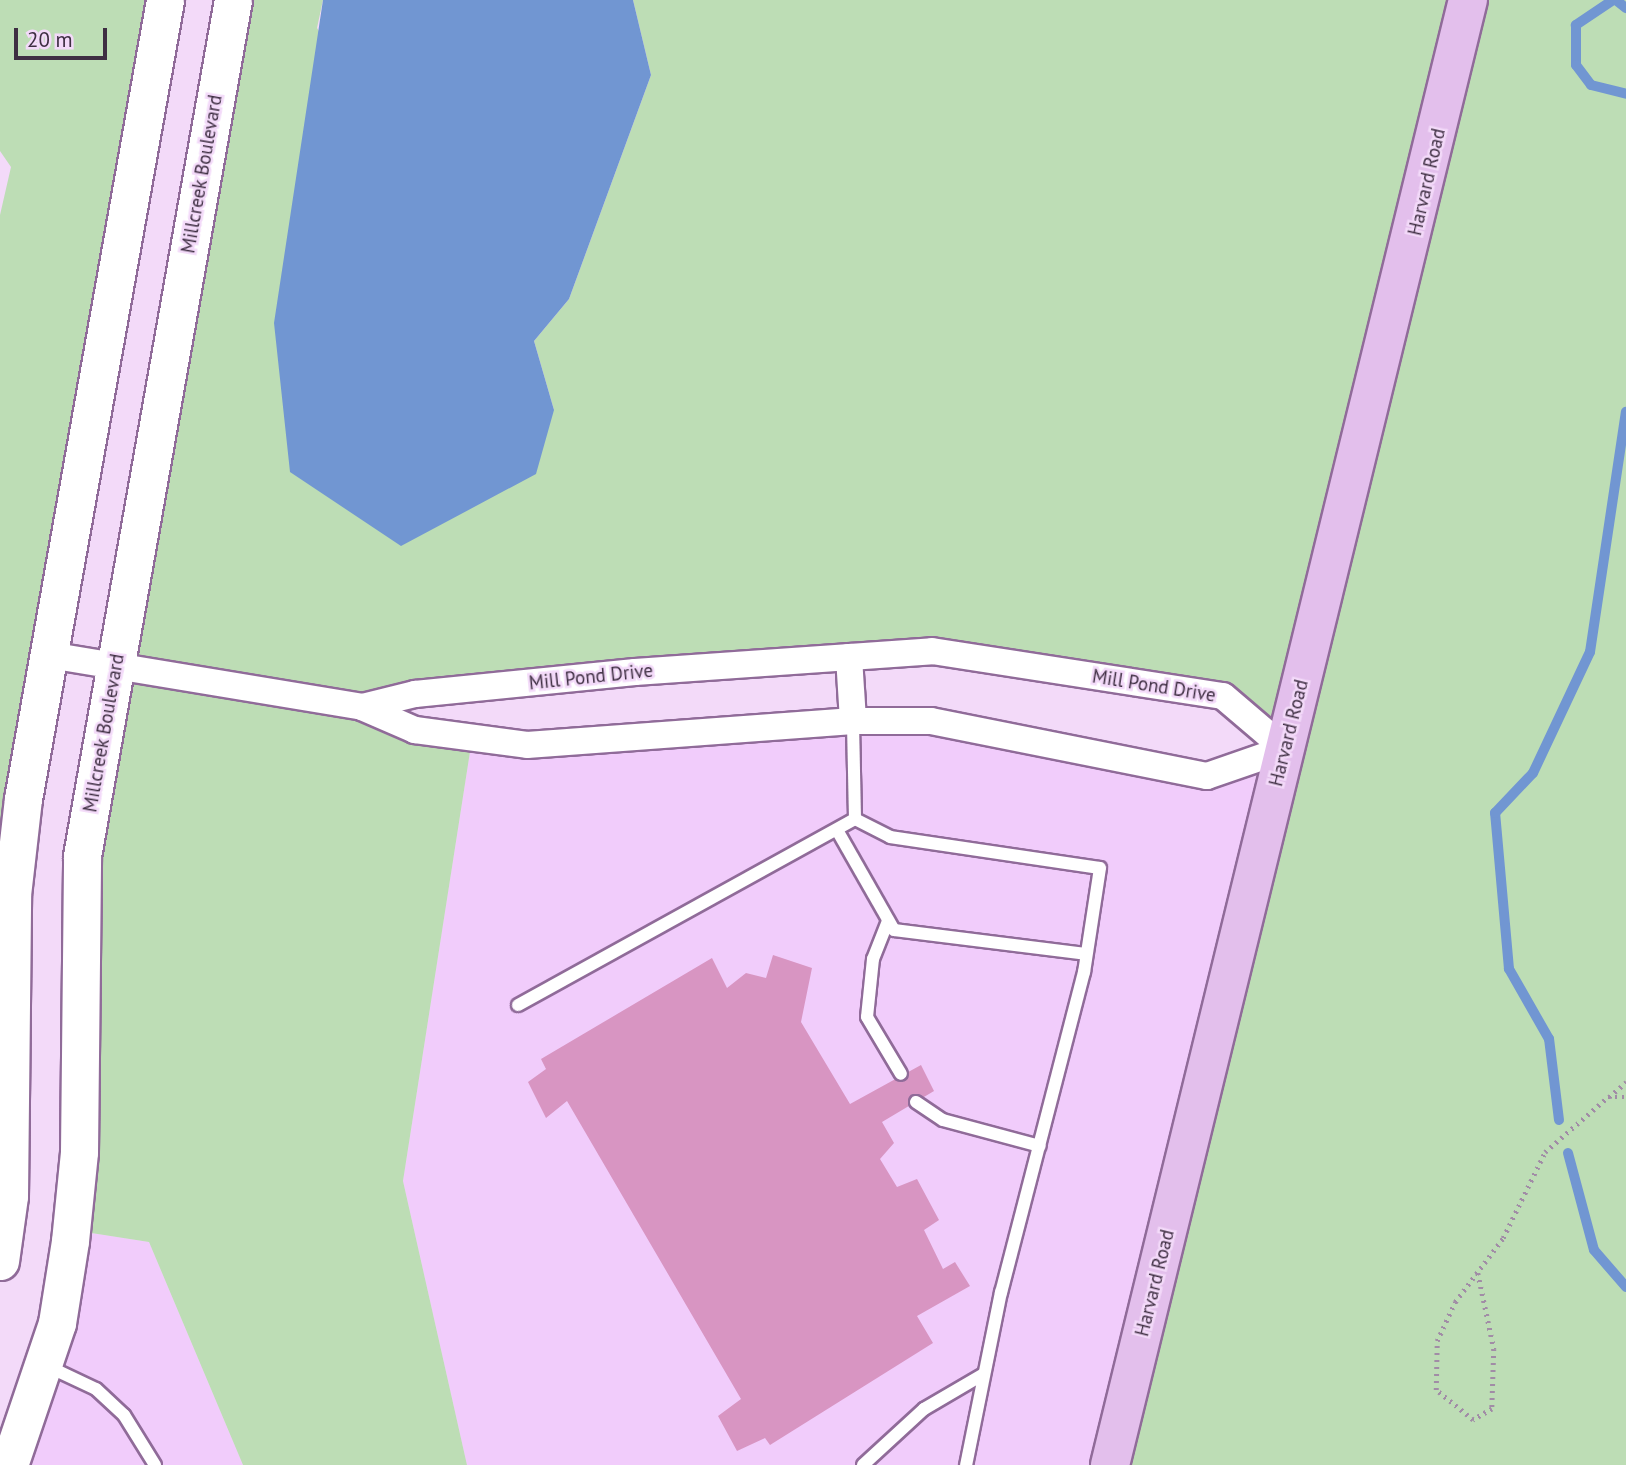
<!DOCTYPE html>
<html>
<head>
<meta charset="utf-8">
<style>
	body { margin:0 }
	#map { position:relative; width:1626px; height:1465px; overflow:hidden; background:#f3daf9; font-family:"PT Sans",sans-serif }
	div>[style] { position:absolute }
	.built>* { inset:0; background:#f1ccfb }
	.green>* { inset:0; background:#bdddb5 }
	.water>* { inset:0; background:#7196d2 }
	.stream>* { height:10px; margin:-5px; padding:0 5px; transform-origin:5px; border-radius:5px; background:#7196d2 }
	.building>* { inset:0; background:#d895c2 }
	.path>* { height:4.5px; margin-top:-2.25px; transform-origin:0; background:repeating-linear-gradient(90deg,#a18ca6 0 2px,transparent 0 7px) }
	.roads { filter:drop-shadow(2px 0 #906b99) drop-shadow(-2px 0 #906b99) drop-shadow(0 2px #906b99) drop-shadow(0 -2px #906b99) }
	.lane>* { height:12px; margin:-6px; padding:0 6px; transform-origin:6px; border-radius:6px; background:#fff }
	.street>* { height:26px; margin:-13px; padding:0 13px; transform-origin:13px; border-radius:13px; background:#fff }
	.secondary>* { height:37px; margin:-18.5px; padding:0 18.5px; transform-origin:18.5px; border-radius:18.5px; background:#fff }
	.primary>* { height:38px; margin:-19px; padding:0 19px; transform-origin:19px; border-radius:19px; background:#e3bfec }
	span { translate:-50% -50%; white-space:nowrap; text-align:center; line-height:1.15; -webkit-text-stroke:5px #f3daf9; paint-order:stroke }
	.street-label { font-size:19px; color:#3e2e42 }
	.scale { position:absolute; left:14px; top:28px; width:93px; height:32px; box-sizing:border-box; border:4px solid #3e2e42; border-top:0; padding-left:9px; font-size:21px; line-height:24px; white-space:nowrap; color:#3e2e42; -webkit-text-stroke:5px #f3daf9; paint-order:stroke }
</style>
</head>
<body>
<div id="map">
	<div class="built">
		<i style="clip-path:polygon(853px 721px,1207px 776px,1285px 749px,1110px 1465px,467px 1465px,403px 1181px,472px 739px)"></i>
		<i style="clip-path:polygon(72px 1230px,149px 1242px,243px 1465px,9px 1465px)"></i>
	</div>
	<div class="green">
		<i style="clip-path:polygon(0 0,165px 0,23px 799px,0 1261px,0 215px,11px 167px,0 151px)"></i>
		<i style="clip-path:polygon(233px 0,323px 0,317px 28px,554px 410px,534px 341px,569px 299px,651px 75px,633px 0,1626px 0,1626px 1465px,1108px 1465px,1285px 749px,1223px 696px,932px 651px,363px 707px,472px 739px,403px 1181px,467px 1465px,243px 1465px,149px 1242px,72px 1230px,79px 932px)"></i>
	</div>
	<div class="water">
		<i style="clip-path:polygon(323px 0,633px 0,651px 75px,569px 299px,534px 341px,554px 410px,536px 474px,401px 546px,290px 472px,274px 323px)"></i>
	</div>
	<div class="stream">
		<i style="left:1613px;top:0;width:45px;rotate:146deg"></i>
		<i style="left:1576px;top:25px;width:40px;rotate:90deg"></i>
		<i style="left:1576px;top:65px;width:25px;rotate:53deg"></i>
		<i style="left:1591px;top:85px;width:36px;rotate:14deg"></i>
		<i style="left:1616px;top:0;width:13px;rotate:39deg"></i>
		<i style="left:1559px;top:1120px;width:82px;rotate:-97deg"></i>
		<i style="left:1549px;top:1039px;width:81px;rotate:-119.7deg"></i>
		<i style="left:1509px;top:969px;width:157px;rotate:-95.1deg"></i>
		<i style="left:1495px;top:813px;width:55px;rotate:-46.5deg"></i>
		<i style="left:1533px;top:773px;width:134px;rotate:-64.8deg"></i>
		<i style="left:1590px;top:652px;width:243px;rotate:-81.5deg"></i>
		<i style="left:1568px;top:1153px;width:100px;rotate:75deg"></i>
		<i style="left:1594px;top:1250px;width:49px;rotate:49.1deg"></i>
	</div>
	<div class="building">
		<i style="clip-path:polygon(773px 955px,812px 968px,801px 1022px,850px 1104px,921px 1065px,934px 1091px,882px 1122px,894px 1143px,880px 1159px,897px 1187px,917px 1179px,939px 1220px,924px 1230px,943px 1269px,955px 1262px,970px 1286px,917px 1316px,933px 1343px,770px 1445px,765px 1438px,737px 1451px,718px 1416px,741px 1399px,567px 1101px,546px 1118px,528px 1082px,546px 1069px,541px 1059px,712px 958px,727px 988px,746px 973px,766px 978px)"></i>
	</div>
	<div class="path">
		<i style="left:1609px;top:1097px;width:23px;rotate:-41deg"></i>
		<i style="left:1478px;top:1273px;width:78px;rotate:78.1deg"></i>
		<i style="left:1494px;top:1349px;width:60px;rotate:91.9deg"></i>
		<i style="left:1492px;top:1409px;width:22px;rotate:150deg"></i>
		<i style="left:1473px;top:1420px;width:48px;rotate:-141deg"></i>
		<i style="left:1436px;top:1390px;width:49px;rotate:-88.8deg"></i>
		<i style="left:1437px;top:1341px;width:43px;rotate:-65.2deg"></i>
		<i style="left:1455px;top:1302px;width:80px;rotate:-53.1deg"></i>
		<i style="left:1503px;top:1238px;width:96px;rotate:-64deg"></i>
		<i style="left:1545px;top:1152px;width:84px;rotate:-41.1deg"></i>
		<i style="left:1608px;top:1097px;width:18px"></i>
	</div>
	<div class="roads">
		<div class="lane">
			<i style="left:855px;top:819px;width:39px;rotate:27deg"></i>
			<i style="left:890px;top:837px;width:212px;rotate:8.4deg"></i>
			<i style="left:1100px;top:868px;width:105px;rotate:98.7deg"></i>
			<i style="left:1084px;top:972px;width:331px;rotate:104.5deg"></i>
			<i style="left:1001px;top:1292px;width:177px;rotate:101.4deg"></i>
			<i style="left:837px;top:830px;width:115px;rotate:60.3deg"></i>
			<i style="left:894px;top:930px;width:193px;rotate:7.1deg"></i>
			<i style="left:888px;top:921px;width:41px;rotate:111.5deg"></i>
			<i style="left:873px;top:959px;width:58px;rotate:95.9deg"></i>
			<i style="left:867px;top:1017px;width:66px;rotate:59.2deg"></i>
			<i style="left:518px;top:1005px;width:385px;rotate:-28.9deg"></i>
			<i style="left:855px;top:819px;width:98px;rotate:-91.2deg"></i>
			<i style="left:916px;top:1102px;width:32px;rotate:34deg"></i>
			<i style="left:943px;top:1120px;width:100px;rotate:15deg"></i>
			<i style="left:45px;top:1365px;width:56px;rotate:25.2deg"></i>
			<i style="left:96px;top:1389px;width:38px;rotate:43deg"></i>
			<i style="left:124px;top:1415px;width:59px;rotate:58.2deg"></i>
			<i style="left:863px;top:1465px;width:83px;rotate:-42.6deg"></i>
			<i style="left:924px;top:1409px;width:69px;rotate:-30.3deg"></i>
		</div>
		<div class="street">
			<i style="left:49px;top:655px;width:317px;rotate:9.4deg"></i>
			<i style="left:362px;top:707px;width:58px;rotate:23.5deg"></i>
			<i style="left:415px;top:730px;width:113px;rotate:7.6deg"></i>
			<i style="left:527px;top:745px;width:327px;rotate:-4.2deg"></i>
			<i style="left:853px;top:721px;width:78px"></i>
			<i style="left:931px;top:721px;width:281px;rotate:11.3deg"></i>
			<i style="left:1207px;top:776px;width:83px;rotate:-19.1deg"></i>
			<i style="left:849px;top:657px;width:64px;rotate:86.4deg"></i>
			<i style="left:362px;top:707px;width:55px;rotate:-13.8deg"></i>
			<i style="left:415px;top:694px;width:221px;rotate:-5.7deg"></i>
			<i style="left:635px;top:672px;width:298px;rotate:-4deg"></i>
			<i style="left:932px;top:651px;width:294px;rotate:8.8deg"></i>
			<i style="left:1223px;top:696px;width:82px;rotate:40.5deg"></i>
		</div>
		<div class="secondary">
			<i style="left:0;top:1261px;width:66px;rotate:-82.1deg"></i>
			<i style="left:9px;top:1196px;width:301px;rotate:-89.4deg"></i>
			<i style="left:12px;top:895px;width:97px;rotate:-83.5deg"></i>
			<i style="left:23px;top:799px;width:812px;rotate:-79.92deg"></i>
			<i style="left:9px;top:1465px;width:150px;rotate:-71.3deg"></i>
			<i style="left:57px;top:1323px;width:83px;rotate:-81deg"></i>
			<i style="left:70px;top:1241px;width:89px;rotate:-84.2deg"></i>
			<i style="left:79px;top:1152px;width:296px;rotate:-89.4deg"></i>
			<i style="left:82px;top:856px;width:869px;rotate:-80deg"></i>
		</div>
		<div class="primary">
			<i style="left:1110px;top:1465px;width:1508px;rotate:-76.27deg"></i>
		</div>
	</div>
	<div class="street-label">
		<span style="left:202px;top:174px;rotate:-80deg">Millcreek Boulevard</span>
		<span style="left:1427px;top:182px;rotate:-77deg">Harvard Road</span>
		<span style="left:591px;top:677px;rotate:-6deg">Mill Pond Drive</span>
		<span style="left:1154px;top:686px;rotate:9deg">Mill Pond Drive</span>
		<span style="left:104px;top:733px;rotate:-80deg">Millcreek Boulevard</span>
		<span style="left:1289px;top:733px;rotate:-76deg">Harvard Road</span>
		<span style="left:1155px;top:1283px;rotate:-76deg">Harvard Road</span>
	</div>
	<div class="scale">20 m</div>
</div>
</body>
</html>
